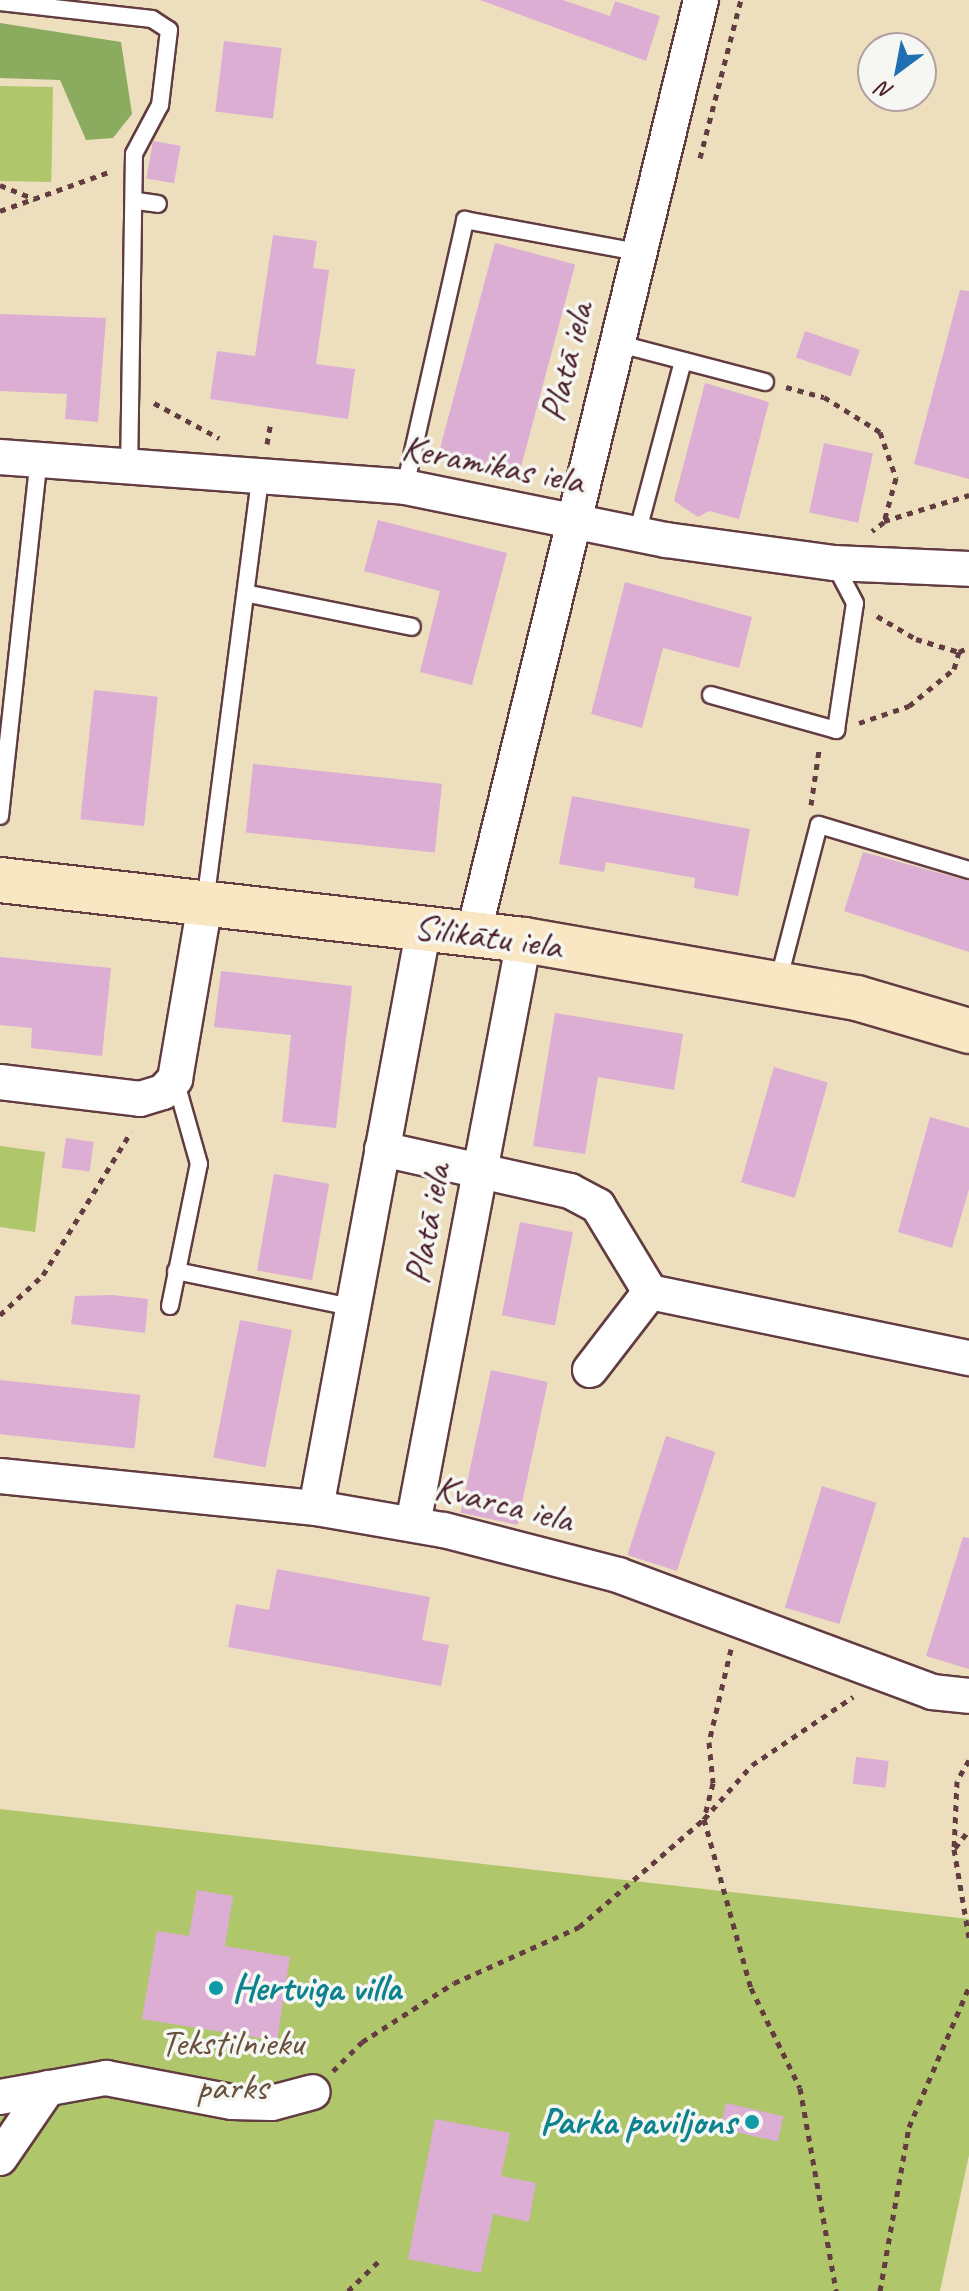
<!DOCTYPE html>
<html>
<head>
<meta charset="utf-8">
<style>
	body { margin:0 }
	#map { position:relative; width:969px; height:2291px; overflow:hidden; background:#eddfbe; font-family:Caveat,sans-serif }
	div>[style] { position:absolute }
	.green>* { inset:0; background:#afc66b; transform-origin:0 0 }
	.forest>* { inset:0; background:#8bab5f }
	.building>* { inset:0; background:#dcaed4; transform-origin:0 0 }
	.path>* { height:5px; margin-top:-2.5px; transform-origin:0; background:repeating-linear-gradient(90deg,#623c41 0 6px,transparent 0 12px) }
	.roads { filter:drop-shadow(2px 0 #623c41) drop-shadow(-2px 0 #623c41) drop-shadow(0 2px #623c41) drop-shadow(0 -2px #623c41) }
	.lane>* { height:16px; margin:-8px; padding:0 8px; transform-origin:8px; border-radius:8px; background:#fff }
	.street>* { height:34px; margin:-17px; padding:0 17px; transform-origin:17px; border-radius:17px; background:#fff }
	.secondary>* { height:44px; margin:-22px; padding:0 22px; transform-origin:22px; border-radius:22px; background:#f9e7c3 }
	.dots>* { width:22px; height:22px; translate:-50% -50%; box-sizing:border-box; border:4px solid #f6f6f2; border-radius:50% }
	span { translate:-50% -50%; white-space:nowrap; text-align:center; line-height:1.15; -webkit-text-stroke:7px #f6f6f2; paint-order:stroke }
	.street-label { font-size:38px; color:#4a1f2b }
	.culture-label { font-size:38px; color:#0d838f; font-weight:700 }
	.left { translate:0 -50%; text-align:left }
	.right { translate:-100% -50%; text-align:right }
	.park-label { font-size:38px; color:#68513e }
	.north { position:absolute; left:857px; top:32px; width:80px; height:80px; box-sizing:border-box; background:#f6f6f2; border:2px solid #b1a0a2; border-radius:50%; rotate:212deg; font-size:22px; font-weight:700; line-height:32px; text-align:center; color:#4a1f2b }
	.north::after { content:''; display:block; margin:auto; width:28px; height:36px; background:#1f6fb2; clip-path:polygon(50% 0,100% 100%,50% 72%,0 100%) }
</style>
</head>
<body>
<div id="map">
	<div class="green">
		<i style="left:0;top:86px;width:53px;height:95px;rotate:1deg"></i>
		<i style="clip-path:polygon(0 1146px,45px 1152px,35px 1232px,0 1227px)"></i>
		<i style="clip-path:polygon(0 1809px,969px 1919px,969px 2155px,940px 2291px,0 2291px)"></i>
	</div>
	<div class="forest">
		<i style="clip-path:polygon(0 23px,121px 42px,132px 114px,113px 138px,86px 140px,60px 80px,0 78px)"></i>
	</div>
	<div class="building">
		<i style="clip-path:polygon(480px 0,563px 0,610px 16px,615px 1px,660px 16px,646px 61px)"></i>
		<i style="left:224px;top:41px;width:58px;height:71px;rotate:7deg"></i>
		<i style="left:153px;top:141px;width:28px;height:38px;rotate:10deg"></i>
		<i style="clip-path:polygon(273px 235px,317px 241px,313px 268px,329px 270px,316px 364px,355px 369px,348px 419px,210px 399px,217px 351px,255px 356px)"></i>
		<i style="left:495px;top:243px;width:83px;height:223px;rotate:15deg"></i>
		<i style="clip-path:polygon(960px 290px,969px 291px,969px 479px,914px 464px)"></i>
		<i style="clip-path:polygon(0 314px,106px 318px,98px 422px,65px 419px,67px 394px,0 391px)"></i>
		<i style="left:805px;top:331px;width:58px;height:28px;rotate:19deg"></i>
		<i style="clip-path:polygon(705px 383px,769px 402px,739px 519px,709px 511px,698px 517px,674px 501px)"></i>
		<i style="left:824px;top:443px;width:50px;height:71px;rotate:12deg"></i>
		<i style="clip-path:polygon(378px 520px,507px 553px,472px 685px,420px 672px,440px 591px,364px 571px)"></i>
		<i style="clip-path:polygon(625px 582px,752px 617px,739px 668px,663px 648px,642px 728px,591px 714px)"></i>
		<i style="left:94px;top:690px;width:64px;height:130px;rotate:6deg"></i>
		<i style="left:253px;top:764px;width:190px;height:69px;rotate:6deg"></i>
		<i style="clip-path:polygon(572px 796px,750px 829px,738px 896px,694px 888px,695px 878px,606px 862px,604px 872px,559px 864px)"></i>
		<i style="clip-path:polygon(863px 852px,969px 881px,969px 952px,844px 911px)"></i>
		<i style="clip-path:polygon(0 957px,111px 968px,102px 1056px,31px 1048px,32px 1028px,0 1025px)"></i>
		<i style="clip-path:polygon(221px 971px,352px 986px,336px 1128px,282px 1122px,291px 1035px,214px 1027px)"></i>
		<i style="clip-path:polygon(555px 1013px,683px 1034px,674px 1090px,598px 1077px,585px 1154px,533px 1146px)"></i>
		<i style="left:774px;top:1067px;width:56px;height:120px;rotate:16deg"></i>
		<i style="clip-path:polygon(930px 1117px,969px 1128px,969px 1189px,952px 1248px,898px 1232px)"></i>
		<i style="left:66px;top:1138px;width:28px;height:30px;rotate:8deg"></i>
		<i style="left:274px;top:1174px;width:56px;height:98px;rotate:10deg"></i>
		<i style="left:520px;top:1222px;width:54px;height:95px;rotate:11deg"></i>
		<i style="clip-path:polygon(112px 1295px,148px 1299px,145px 1333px,71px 1324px,75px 1296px)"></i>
		<i style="left:240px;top:1320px;width:53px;height:140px;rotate:11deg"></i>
		<i style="left:491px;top:1370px;width:58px;height:146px;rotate:12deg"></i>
		<i style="left:0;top:1380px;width:141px;height:54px;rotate:6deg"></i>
		<i style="left:666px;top:1436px;width:52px;height:125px;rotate:18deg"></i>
		<i style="left:822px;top:1486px;width:57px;height:127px;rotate:17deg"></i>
		<i style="clip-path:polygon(963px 1537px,969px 1538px,969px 1669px,926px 1656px)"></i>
		<i style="clip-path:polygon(277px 1569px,430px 1597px,422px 1640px,449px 1645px,441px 1686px,228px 1647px,236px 1604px,269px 1610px)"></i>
		<i style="left:856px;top:1757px;width:33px;height:27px;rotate:7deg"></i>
		<i style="clip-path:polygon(197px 1890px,233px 1896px,225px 1946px,290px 1957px,277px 2041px,142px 2019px,157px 1931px,189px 1936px)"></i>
		<i style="left:726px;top:2103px;width:59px;height:26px;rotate:13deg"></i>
		<i style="clip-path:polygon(435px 2119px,510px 2133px,501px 2176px,536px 2183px,529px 2222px,493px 2214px,481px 2273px,408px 2259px)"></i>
	</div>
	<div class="path">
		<i style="left:700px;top:158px;width:163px;rotate:-75.5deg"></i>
		<i style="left:0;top:185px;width:38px;rotate:22deg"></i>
		<i style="left:0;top:211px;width:119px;rotate:-19.7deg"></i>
		<i style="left:786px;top:387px;width:39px;rotate:15deg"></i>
		<i style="left:824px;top:397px;width:66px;rotate:32deg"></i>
		<i style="left:880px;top:432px;width:49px;rotate:70.8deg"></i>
		<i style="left:896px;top:478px;width:46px;rotate:105.3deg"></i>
		<i style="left:884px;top:522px;width:15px;rotate:143deg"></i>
		<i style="left:154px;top:403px;width:74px;rotate:28.3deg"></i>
		<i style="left:267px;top:444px;width:23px;rotate:-80deg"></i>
		<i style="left:884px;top:521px;width:89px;rotate:-17deg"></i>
		<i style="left:877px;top:616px;width:45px;rotate:30.5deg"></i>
		<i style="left:916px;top:639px;width:45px;rotate:16.8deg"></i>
		<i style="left:959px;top:652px;width:11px;rotate:-27deg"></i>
		<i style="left:859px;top:723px;width:53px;rotate:-18.8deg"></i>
		<i style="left:909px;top:706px;width:58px;rotate:-39.4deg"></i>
		<i style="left:954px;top:669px;width:18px;rotate:-74deg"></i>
		<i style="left:811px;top:805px;width:56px;rotate:-81.7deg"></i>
		<i style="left:0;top:1315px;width:59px;rotate:-42.9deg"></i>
		<i style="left:43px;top:1275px;width:168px;rotate:-58.4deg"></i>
		<i style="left:731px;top:1649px;width:96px;rotate:103.3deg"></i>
		<i style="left:709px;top:1742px;width:41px;rotate:84.4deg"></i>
		<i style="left:713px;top:1783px;width:37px;rotate:104deg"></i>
		<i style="left:704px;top:1819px;width:175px;rotate:74.5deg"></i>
		<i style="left:751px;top:1988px;width:111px;rotate:63.9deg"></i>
		<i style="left:800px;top:2088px;width:206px;rotate:79.9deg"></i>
		<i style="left:969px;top:1760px;width:24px;rotate:120deg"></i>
		<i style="left:957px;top:1781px;width:68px;rotate:92.5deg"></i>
		<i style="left:954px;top:1849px;width:90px;rotate:80.4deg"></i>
		<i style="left:955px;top:1848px;width:23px;rotate:-52deg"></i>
		<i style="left:333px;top:2071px;width:41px;rotate:-45deg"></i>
		<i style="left:362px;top:2042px;width:109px;rotate:-32.7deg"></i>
		<i style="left:454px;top:1983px;width:137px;rotate:-24.1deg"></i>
		<i style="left:579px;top:1927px;width:165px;rotate:-40.8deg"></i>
		<i style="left:704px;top:1819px;width:72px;rotate:-48.4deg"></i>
		<i style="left:752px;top:1765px;width:122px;rotate:-34deg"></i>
		<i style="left:348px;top:2291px;width:47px;rotate:-44.1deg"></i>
		<i style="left:880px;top:2291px;width:167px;rotate:-80deg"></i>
		<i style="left:909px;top:2127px;width:152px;rotate:-66.8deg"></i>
	</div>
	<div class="roads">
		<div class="lane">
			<i style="left:0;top:2px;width:153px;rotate:6.4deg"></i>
			<i style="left:152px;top:19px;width:20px;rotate:33deg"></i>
			<i style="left:169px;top:30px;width:76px;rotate:96.8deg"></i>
			<i style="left:160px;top:105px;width:55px;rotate:118deg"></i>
			<i style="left:134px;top:154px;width:310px;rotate:90.9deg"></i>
			<i style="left:137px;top:201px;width:21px;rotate:8deg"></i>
			<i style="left:616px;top:343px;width:154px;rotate:14.7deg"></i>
			<i style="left:405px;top:487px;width:274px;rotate:-77.3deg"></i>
			<i style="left:465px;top:220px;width:175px;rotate:10.5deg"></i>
			<i style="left:637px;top:534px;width:179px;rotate:-75.1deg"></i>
			<i style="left:249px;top:594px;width:166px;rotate:11.4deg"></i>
			<i style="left:711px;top:695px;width:130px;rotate:15.6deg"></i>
			<i style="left:836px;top:730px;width:128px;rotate:-81.5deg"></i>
			<i style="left:855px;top:603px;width:45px;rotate:-117.7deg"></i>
			<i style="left:0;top:816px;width:359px;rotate:-83.8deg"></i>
			<i style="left:205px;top:903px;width:433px;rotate:-82.6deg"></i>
			<i style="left:778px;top:982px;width:162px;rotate:-75.4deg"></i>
			<i style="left:819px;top:825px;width:157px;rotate:16.7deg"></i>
			<i style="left:176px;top:1271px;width:180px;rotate:11.6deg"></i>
			<i style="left:170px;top:1306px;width:145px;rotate:-78.5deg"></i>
			<i style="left:199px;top:1164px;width:88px;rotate:-105.8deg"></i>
		</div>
		<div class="street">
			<i style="left:0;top:457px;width:406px;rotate:4.2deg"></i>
			<i style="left:405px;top:487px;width:266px;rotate:11.5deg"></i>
			<i style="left:666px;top:540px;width:170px;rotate:7.8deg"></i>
			<i style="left:834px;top:563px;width:135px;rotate:2.5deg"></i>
			<i style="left:474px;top:932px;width:959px;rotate:-76.31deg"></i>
			<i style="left:0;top:1082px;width:141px;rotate:6.9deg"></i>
			<i style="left:140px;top:1099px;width:24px;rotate:-17deg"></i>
			<i style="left:163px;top:1092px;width:18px;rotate:-47deg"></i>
			<i style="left:175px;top:1079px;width:179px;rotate:-80.3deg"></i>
			<i style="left:382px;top:1149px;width:193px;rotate:12.6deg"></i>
			<i style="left:570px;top:1191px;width:32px;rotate:28deg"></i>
			<i style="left:598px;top:1206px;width:100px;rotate:58.8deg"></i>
			<i style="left:590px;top:1370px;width:98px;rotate:-52.4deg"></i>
			<i style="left:650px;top:1292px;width:326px;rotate:11.7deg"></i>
			<i style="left:0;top:1476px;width:318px;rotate:5.8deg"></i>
			<i style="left:316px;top:1508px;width:130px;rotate:9.8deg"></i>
			<i style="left:444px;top:1530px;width:180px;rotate:14.5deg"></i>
			<i style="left:618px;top:1575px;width:335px;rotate:20.4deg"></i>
			<i style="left:932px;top:1692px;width:37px;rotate:6deg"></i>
			<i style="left:316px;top:1508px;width:591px;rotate:-79.47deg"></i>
			<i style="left:413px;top:1524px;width:594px;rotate:-79.24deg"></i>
			<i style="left:0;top:2097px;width:108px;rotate:-10.2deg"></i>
			<i style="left:106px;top:2078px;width:128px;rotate:10.8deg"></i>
			<i style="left:232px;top:2102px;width:40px;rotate:1.4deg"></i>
			<i style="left:272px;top:2103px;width:42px;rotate:-15deg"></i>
			<i style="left:0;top:2158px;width:85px;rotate:-55.6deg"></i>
		</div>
		<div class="secondary">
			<i style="left:0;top:880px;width:527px;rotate:6.53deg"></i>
			<i style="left:524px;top:940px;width:338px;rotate:9.9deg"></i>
			<i style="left:857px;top:998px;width:117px;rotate:16.4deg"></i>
		</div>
	</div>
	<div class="dots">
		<i style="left:216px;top:1988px;background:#0f9aa8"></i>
		<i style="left:752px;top:2122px;background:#0f9aa8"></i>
	</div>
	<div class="street-label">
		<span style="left:566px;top:362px;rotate:-76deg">Platā iela</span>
		<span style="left:493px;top:464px;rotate:11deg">Keramikas iela</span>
		<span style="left:488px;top:936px;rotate:8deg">Silikātu iela</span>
		<span style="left:427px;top:1224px;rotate:-80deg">Platā iela</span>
		<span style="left:504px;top:1503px;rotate:14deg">Kvarca iela</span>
	</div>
	<div class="culture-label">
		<span class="left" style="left:232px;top:1988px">Hertviga villa</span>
		<span class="right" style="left:736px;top:2122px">Parka paviljons</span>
	</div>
	<div class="park-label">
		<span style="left:232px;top:2065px">Tekstilnieku<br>parks</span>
	</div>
	<div class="north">N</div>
</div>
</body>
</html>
